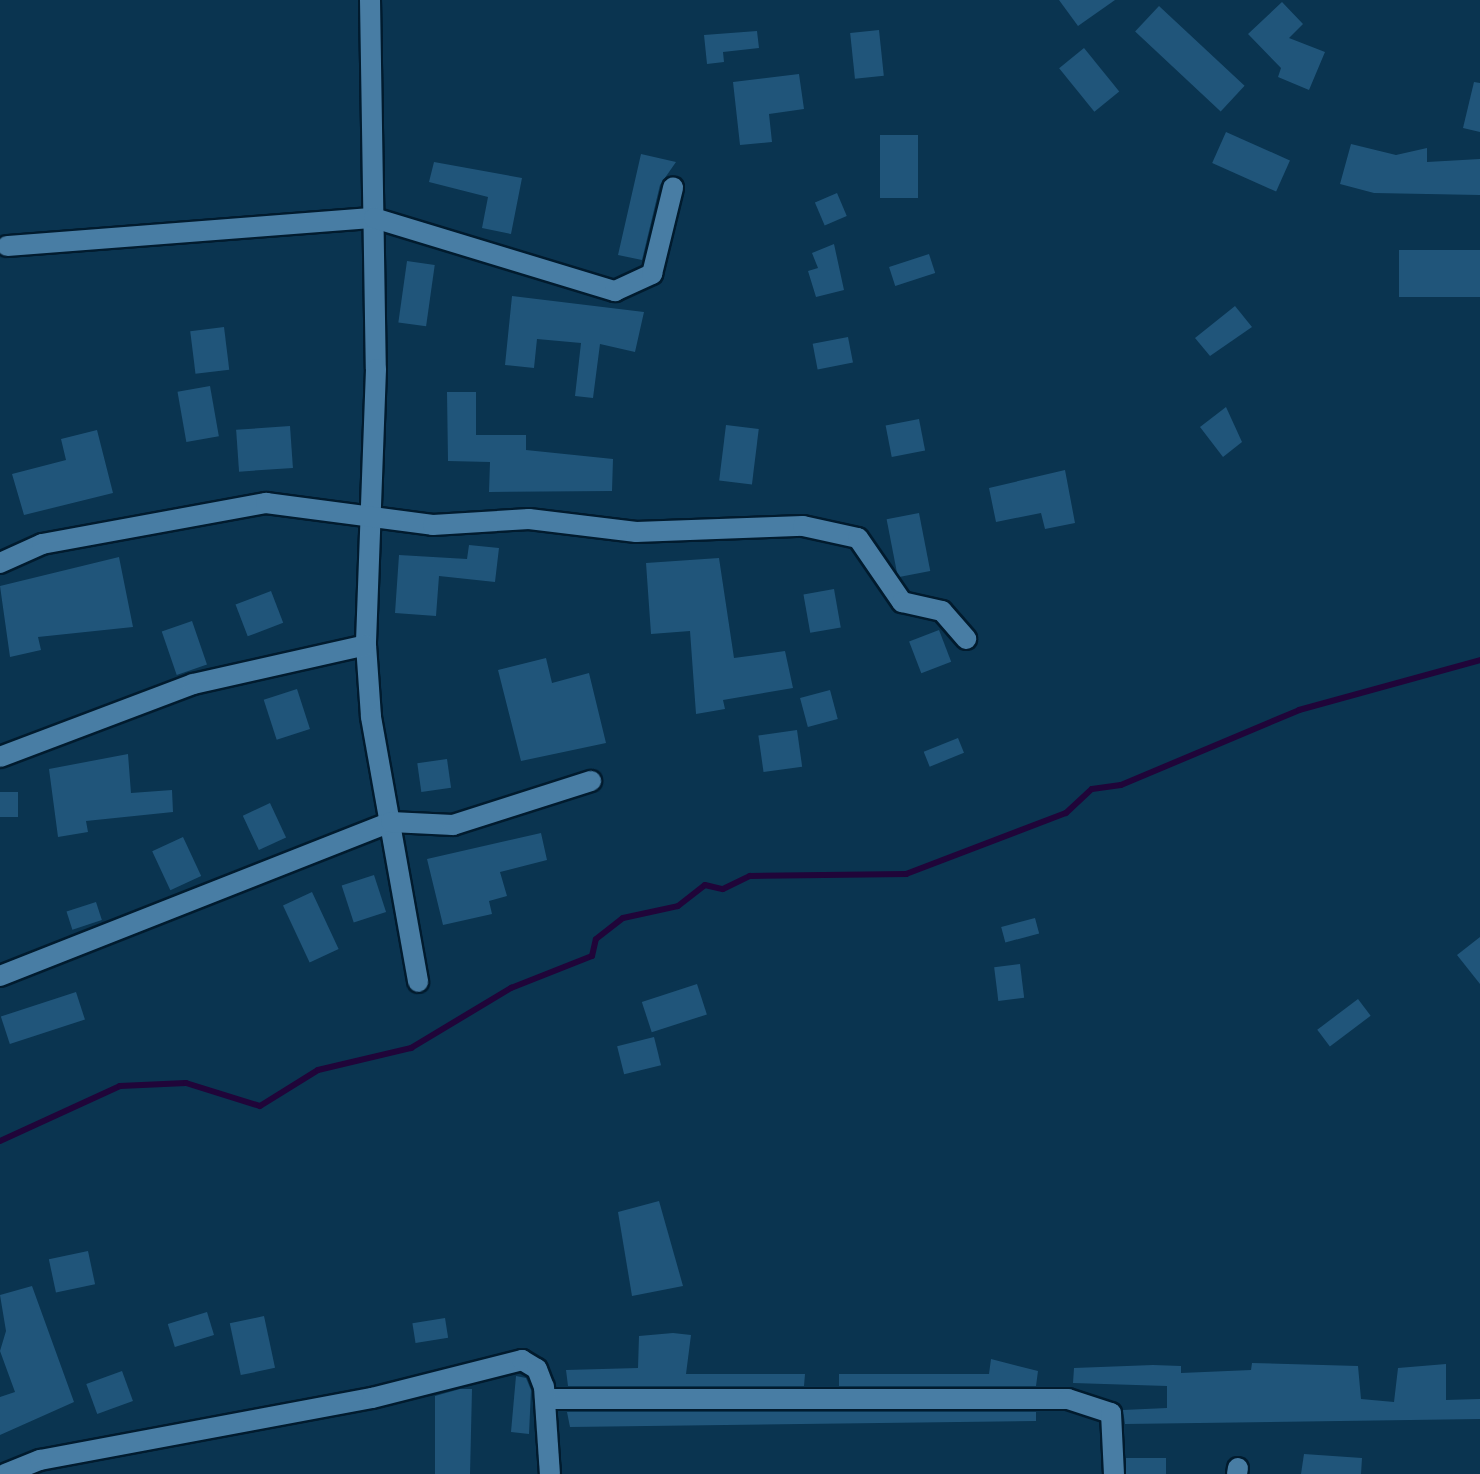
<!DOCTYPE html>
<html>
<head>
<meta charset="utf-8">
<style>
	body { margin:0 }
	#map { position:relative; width:1480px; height:1474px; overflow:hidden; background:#0a3450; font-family:"Space Grotesk",sans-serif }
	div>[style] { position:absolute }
	.stream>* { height:6px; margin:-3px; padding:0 3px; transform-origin:3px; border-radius:3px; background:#200539 }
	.building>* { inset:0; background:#20557a; transform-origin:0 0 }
	.roads { filter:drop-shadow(2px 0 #011b2e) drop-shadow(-2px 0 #011b2e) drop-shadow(0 2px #011b2e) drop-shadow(0 -2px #011b2e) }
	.minor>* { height:20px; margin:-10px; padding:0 10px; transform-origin:10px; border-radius:10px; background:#487da4 }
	span { translate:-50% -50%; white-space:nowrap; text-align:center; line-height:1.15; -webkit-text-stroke:7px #051b2a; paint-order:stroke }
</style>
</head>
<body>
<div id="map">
	<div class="stream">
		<i style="left:0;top:1141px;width:132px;rotate:-24.6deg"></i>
		<i style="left:120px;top:1086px;width:66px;rotate:-2.6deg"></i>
		<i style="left:186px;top:1083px;width:77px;rotate:17.3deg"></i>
		<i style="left:260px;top:1106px;width:68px;rotate:-31.8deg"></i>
		<i style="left:318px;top:1070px;width:96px;rotate:-13.3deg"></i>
		<i style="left:411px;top:1048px;width:117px;rotate:-31deg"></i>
		<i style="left:511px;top:988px;width:87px;rotate:-21.6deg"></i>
		<i style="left:592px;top:956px;width:17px;rotate:-77deg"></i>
		<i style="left:596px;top:939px;width:34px;rotate:-38deg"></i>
		<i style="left:623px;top:918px;width:56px;rotate:-12.3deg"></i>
		<i style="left:678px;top:906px;width:34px;rotate:-38deg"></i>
		<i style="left:705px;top:885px;width:18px;rotate:13deg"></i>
		<i style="left:723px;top:889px;width:30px;rotate:-26deg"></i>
		<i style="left:750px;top:876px;width:156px;rotate:-0.7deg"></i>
		<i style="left:906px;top:874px;width:171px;rotate:-20.9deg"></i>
		<i style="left:1066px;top:813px;width:35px;rotate:-43deg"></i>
		<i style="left:1092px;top:789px;width:29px;rotate:-8deg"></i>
		<i style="left:1121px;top:785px;width:193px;rotate:-22.8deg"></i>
		<i style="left:1299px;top:710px;width:188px;rotate:-15.4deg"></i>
	</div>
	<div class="building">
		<i style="clip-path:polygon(1059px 0,1115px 0,1078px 26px)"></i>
		<i style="clip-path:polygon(1282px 2px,1303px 24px,1289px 38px,1325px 52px,1309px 90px,1278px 77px,1281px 68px,1248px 34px)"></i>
		<i style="left:1159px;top:6px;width:117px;height:35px;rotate:43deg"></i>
		<i style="left:879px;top:30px;width:46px;height:29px;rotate:84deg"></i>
		<i style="clip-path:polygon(757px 31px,759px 48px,723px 52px,724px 62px,707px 64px,704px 35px)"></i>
		<i style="left:1084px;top:48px;width:56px;height:32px;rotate:51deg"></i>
		<i style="clip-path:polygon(799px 74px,804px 109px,769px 114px,772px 142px,740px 145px,733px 82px)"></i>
		<i style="clip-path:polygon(1474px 82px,1480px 83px,1480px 132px,1463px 128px)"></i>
		<i style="left:1226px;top:132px;width:70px;height:34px;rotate:24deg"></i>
		<i style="left:880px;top:135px;width:38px;height:63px"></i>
		<i style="clip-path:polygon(1351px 144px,1396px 155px,1427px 148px,1427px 162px,1480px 159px,1480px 195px,1374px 193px,1340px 184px)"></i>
		<i style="clip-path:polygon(641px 154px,676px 162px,660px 185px,642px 260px,618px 255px)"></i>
		<i style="clip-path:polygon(434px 162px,522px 178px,511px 234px,482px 228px,488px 197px,429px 182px)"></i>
		<i style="left:837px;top:193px;width:25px;height:24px;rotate:67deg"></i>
		<i style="clip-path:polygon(834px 244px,844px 290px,816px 297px,808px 271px,818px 268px,812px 253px)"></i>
		<i style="left:1480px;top:250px;width:47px;height:81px;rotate:90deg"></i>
		<i style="left:929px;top:254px;width:20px;height:42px;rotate:72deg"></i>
		<i style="left:407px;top:261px;width:28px;height:62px;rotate:8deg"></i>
		<i style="clip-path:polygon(512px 296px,644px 312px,635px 352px,600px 344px,593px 398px,575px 396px,581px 343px,537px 339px,534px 368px,505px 365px)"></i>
		<i style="clip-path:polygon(1235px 306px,1252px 327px,1210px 356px,1195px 338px)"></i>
		<i style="left:224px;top:327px;width:43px;height:34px;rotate:83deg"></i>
		<i style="left:848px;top:337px;width:26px;height:36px;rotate:79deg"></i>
		<i style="left:210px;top:386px;width:51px;height:33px;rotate:80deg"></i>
		<i style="clip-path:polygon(447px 392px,476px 392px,476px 435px,526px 435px,526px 450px,613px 459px,612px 491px,489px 492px,490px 462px,448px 461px)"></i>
		<i style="clip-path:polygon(1226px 407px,1242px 442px,1223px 457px,1200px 427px)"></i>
		<i style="left:919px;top:419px;width:32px;height:34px;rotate:79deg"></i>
		<i style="left:726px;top:425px;width:33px;height:56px;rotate:7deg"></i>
		<i style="left:290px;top:426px;width:42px;height:54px;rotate:86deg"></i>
		<i style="clip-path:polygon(97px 430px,113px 493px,24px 515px,12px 474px,66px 460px,61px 439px)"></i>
		<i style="clip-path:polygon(1065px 470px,1075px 523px,1045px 529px,1041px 513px,996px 522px,989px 488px)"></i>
		<i style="left:919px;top:513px;width:59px;height:33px;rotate:79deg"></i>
		<i style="clip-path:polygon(469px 545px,499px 548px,495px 582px,439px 576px,436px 616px,395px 613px,399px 555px,467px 559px)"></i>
		<i style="clip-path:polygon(119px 557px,133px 627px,38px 637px,41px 650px,10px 657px,0 586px)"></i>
		<i style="clip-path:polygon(719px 558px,734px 658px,785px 651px,793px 688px,723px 700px,725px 709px,696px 714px,690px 631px,651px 634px,646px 563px)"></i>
		<i style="left:834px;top:589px;width:39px;height:31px;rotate:80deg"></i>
		<i style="left:271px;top:591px;width:34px;height:38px;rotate:69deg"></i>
		<i style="left:192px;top:621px;width:46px;height:32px;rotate:71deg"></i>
		<i style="left:939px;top:630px;width:34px;height:32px;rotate:69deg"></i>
		<i style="clip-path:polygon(546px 658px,552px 683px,589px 673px,606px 743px,521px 761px,498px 670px)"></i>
		<i style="left:297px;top:689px;width:42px;height:35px;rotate:72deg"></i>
		<i style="left:830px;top:690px;width:30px;height:31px;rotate:75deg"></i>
		<i style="left:797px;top:730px;width:37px;height:39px;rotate:82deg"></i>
		<i style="left:958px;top:738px;width:16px;height:37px;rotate:68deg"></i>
		<i style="clip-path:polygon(128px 754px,131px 793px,172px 790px,173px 812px,86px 821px,88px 832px,58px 837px,49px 769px)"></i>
		<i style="left:447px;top:759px;width:29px;height:30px;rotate:82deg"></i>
		<i style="left:18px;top:792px;width:25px;height:18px;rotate:90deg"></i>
		<i style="left:270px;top:803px;width:38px;height:30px;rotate:65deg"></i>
		<i style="clip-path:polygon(541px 833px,547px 860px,500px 872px,507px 896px,489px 901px,492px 914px,443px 925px,427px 859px)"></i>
		<i style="left:183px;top:837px;width:43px;height:34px;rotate:65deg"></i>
		<i style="left:374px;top:875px;width:39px;height:34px;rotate:72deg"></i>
		<i style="left:312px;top:892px;width:63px;height:32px;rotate:65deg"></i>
		<i style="left:96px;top:902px;width:19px;height:31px;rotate:72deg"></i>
		<i style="left:1035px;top:918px;width:16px;height:35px;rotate:75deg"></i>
		<i style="clip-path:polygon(1480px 937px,1480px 984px,1457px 955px)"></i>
		<i style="left:1020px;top:964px;width:34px;height:26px;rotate:83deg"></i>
		<i style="left:697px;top:984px;width:32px;height:58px;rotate:72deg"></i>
		<i style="left:76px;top:992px;width:29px;height:79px;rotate:72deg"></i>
		<i style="left:1358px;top:999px;width:21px;height:51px;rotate:53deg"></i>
		<i style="left:654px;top:1037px;width:29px;height:38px;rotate:76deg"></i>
		<i style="clip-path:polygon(659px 1201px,683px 1286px,632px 1296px,618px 1212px)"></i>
		<i style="left:88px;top:1251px;width:34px;height:40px;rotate:78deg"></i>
		<i style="clip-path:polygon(32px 1286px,74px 1402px,0 1435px,0 1397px,15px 1392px,0 1351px,6px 1331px,0 1295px)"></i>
		<i style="left:207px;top:1312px;width:24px;height:41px;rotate:73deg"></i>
		<i style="left:264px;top:1316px;width:53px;height:35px;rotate:78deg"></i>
		<i style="left:445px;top:1318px;width:20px;height:33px;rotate:81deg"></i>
		<i style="clip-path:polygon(673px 1333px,691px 1335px,686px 1374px,805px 1374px,804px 1386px,568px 1386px,566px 1370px,638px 1368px,639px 1336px)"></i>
		<i style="clip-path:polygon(991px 1359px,1038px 1371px,1036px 1386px,839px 1386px,839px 1374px,989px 1374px)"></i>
		<i style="clip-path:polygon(1252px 1363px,1358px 1366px,1361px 1399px,1394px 1402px,1398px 1368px,1446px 1364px,1446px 1400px,1480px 1399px,1480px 1419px,1125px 1424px,1123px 1410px,1167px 1408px,1167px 1386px,1073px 1383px,1074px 1368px,1153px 1365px,1181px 1366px,1181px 1373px,1251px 1370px)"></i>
		<i style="left:122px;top:1371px;width:32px;height:38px;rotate:70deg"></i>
		<i style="clip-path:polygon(516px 1376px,526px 1378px,531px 1390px,529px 1434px,511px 1432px)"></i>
		<i style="clip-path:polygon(460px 1389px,472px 1389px,470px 1474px,435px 1474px,435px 1396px)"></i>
		<i style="clip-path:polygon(567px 1412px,1036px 1412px,1036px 1421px,570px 1427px)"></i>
		<i style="clip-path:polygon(1304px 1454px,1362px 1458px,1361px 1474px,1301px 1474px)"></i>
		<i style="left:1126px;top:1458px;width:40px;height:16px"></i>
	</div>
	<div class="roads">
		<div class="minor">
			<i style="left:370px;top:0;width:369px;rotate:89.1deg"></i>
			<i style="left:376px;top:369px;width:276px;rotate:92.1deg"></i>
			<i style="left:366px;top:645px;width:72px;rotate:86deg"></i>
			<i style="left:371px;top:717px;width:269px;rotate:79.9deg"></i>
			<i style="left:7px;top:246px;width:368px;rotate:-4.4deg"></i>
			<i style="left:374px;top:218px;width:252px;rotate:16.9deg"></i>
			<i style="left:615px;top:291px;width:41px;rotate:-24.7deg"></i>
			<i style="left:652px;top:274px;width:89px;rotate:-76.3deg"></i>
			<i style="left:0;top:563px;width:46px;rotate:-24.3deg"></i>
			<i style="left:42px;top:544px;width:228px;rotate:-10.4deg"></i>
			<i style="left:266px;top:503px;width:168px;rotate:7.5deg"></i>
			<i style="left:433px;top:525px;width:96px;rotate:-3.6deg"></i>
			<i style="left:529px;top:519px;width:108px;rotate:6.9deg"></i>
			<i style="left:636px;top:532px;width:167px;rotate:-2.1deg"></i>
			<i style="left:803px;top:526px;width:56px;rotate:12.3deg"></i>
			<i style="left:858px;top:538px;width:78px;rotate:55.5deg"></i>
			<i style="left:902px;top:602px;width:41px;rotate:12.7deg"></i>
			<i style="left:942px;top:611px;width:37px;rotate:49deg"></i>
			<i style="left:0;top:757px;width:206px;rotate:-20.7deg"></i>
			<i style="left:193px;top:684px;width:177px;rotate:-12.7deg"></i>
			<i style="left:0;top:976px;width:420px;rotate:-21.5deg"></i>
			<i style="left:391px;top:822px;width:62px;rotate:2.8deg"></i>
			<i style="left:453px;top:825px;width:145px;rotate:-17.7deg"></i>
			<i style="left:546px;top:1399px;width:522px"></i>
			<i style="left:1068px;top:1399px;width:45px;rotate:18deg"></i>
			<i style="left:1111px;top:1413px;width:61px;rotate:87.2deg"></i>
			<i style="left:5px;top:1474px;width:38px;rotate:-22deg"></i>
			<i style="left:40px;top:1460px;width:338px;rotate:-10.6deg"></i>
			<i style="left:372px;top:1398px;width:155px;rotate:-14.2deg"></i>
			<i style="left:522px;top:1360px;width:17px;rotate:31deg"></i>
			<i style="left:537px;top:1369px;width:19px;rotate:69deg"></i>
			<i style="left:544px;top:1387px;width:87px;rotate:86.1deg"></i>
			<i style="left:1237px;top:1474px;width:6px;rotate:-81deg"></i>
		</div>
	</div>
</div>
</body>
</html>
